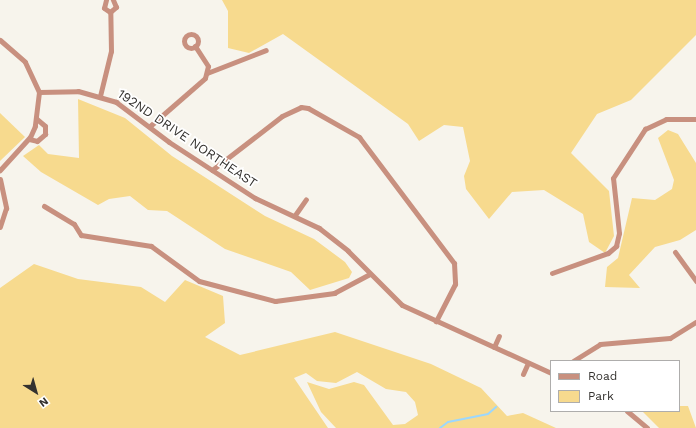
<!DOCTYPE html>
<html>
<head>
<meta charset="utf-8">
<style>
	body { margin:0 }
	#map { position:relative; width:696px; height:428px; overflow:hidden; background:#f7f4ec; font-family:"Work Sans",sans-serif }
	div>[style] { position:absolute }
	.green>* { inset:0; background:#f7da8e }
	.stream>* { height:2px; margin:-1px; padding:0 1px; transform-origin:1px; border-radius:1px; background:#9cd7fd }
	.minor>* { height:5px; margin:-2.5px; padding:0 2.5px; transform-origin:2.5px; border-radius:2.5px; background:#c8907f }
	.minor>.ring { margin:-2.5px; padding:0; box-sizing:content-box; background:none; border:5px solid #c8907f; border-radius:50% }
	span { translate:-50% -50%; white-space:nowrap; text-align:center; line-height:1.15; -webkit-text-stroke:3.5px #fff; paint-order:stroke }
	.street-label { font-size:13px; color:#34322f }
	.legend { position:absolute; left:550px; top:360px; width:130px; height:52px; box-sizing:border-box; background:#fff; border:1px solid #aeadac; margin:0; padding:5px 7px; list-style:none; font-size:12px; color:#34322f }
	.legend li { display:flex; align-items:center; gap:8px; height:20px }
	.legend b { width:20px; border:1px solid #aeadac }
	.north { position:absolute; left:16px; top:372px; width:40px; height:40px; -webkit-text-stroke:3px #fff; paint-order:stroke; rotate:143deg; font-size:11px; font-weight:700; line-height:16px; text-align:center; color:#34322f }
	.north::after { content:''; display:block; margin:auto; width:14px; height:18px; background:#34322f; clip-path:polygon(50% 0,100% 100%,50% 72%,0 100%) }
</style>
</head>
<body>
<div id="map">
	<div class="green">
		<i style="clip-path:polygon(222px 0,696px 0,696px 35px,631px 100px,597px 114px,571px 153px,609px 191px,614px 236px,605px 253px,589px 242px,583px 214px,544px 190px,512px 192px,489px 219px,466px 189px,464px 176px,470px 161px,463px 127px,444px 125px,419px 141px,408px 124px,283px 34px,249px 53px,228px 48px,228px 11px)"></i>
		<i style="clip-path:polygon(78px 99px,125px 118px,172px 156px,265px 216px,314px 239px,345px 262px,352px 272px,349px 278px,310px 290px,291px 272px,225px 249px,167px 211px,148px 210px,130px 196px,109px 199px,98px 205px,41px 172px,23px 156px,39px 145px,48px 154px,79px 158px)"></i>
		<i style="clip-path:polygon(0 113px,25px 137px,0 161px)"></i>
		<i style="clip-path:polygon(668px 130px,678px 134px,696px 163px,696px 230px,680px 240px,655px 247px,629px 275px,640px 288px,605px 287px,607px 267px,618px 258px,632px 198px,655px 200px,672px 189px,674px 180px,658px 138px)"></i>
		<i style="clip-path:polygon(34px 264px,78px 279px,141px 287px,165px 302px,185px 280px,223px 296px,225px 323px,205px 337px,240px 355px,335px 332px,431px 364px,481px 388px,507px 416px,523px 413px,556px 428px,336px 428px,321px 412px,307px 382px,329px 389px,354px 382px,364px 385px,393px 425px,405px 424px,418px 415px,415px 402px,406px 392px,386px 389px,357px 372px,336px 383px,317px 381px,306px 373px,294px 378px,328px 428px,0 428px,0 288px)"></i>
		<i style="clip-path:polygon(679px 406px,688px 406px,696px 428px,659px 428px,642px 411px,679px 411px)"></i>
	</div>
	<div class="stream">
		<i style="left:440px;top:428px;width:10px;rotate:-37deg"></i>
		<i style="left:448px;top:422px;width:41px;rotate:-11.3deg"></i>
		<i style="left:488px;top:414px;width:11px;rotate:-41deg"></i>
	</div>
	<div class="minor">
		<i style="left:106px;top:0;width:8px;rotate:104deg"></i>
		<i style="left:104px;top:8px;width:7px;rotate:34deg"></i>
		<i style="left:110px;top:12px;width:8px;rotate:-40deg"></i>
		<i style="left:116px;top:7px;width:8px;rotate:-113deg"></i>
		<i class="ring" style="left:184px;top:34px;width:9px;height:9px"></i>
		<i style="left:0;top:40px;width:33px;rotate:41deg"></i>
		<i style="left:25px;top:62px;width:33px;rotate:65deg"></i>
		<i style="left:39px;top:92px;width:34px;rotate:97deg"></i>
		<i style="left:35px;top:126px;width:12px;rotate:114deg"></i>
		<i style="left:30px;top:137px;width:45px;rotate:132.3deg"></i>
		<i style="left:207px;top:73px;width:63px;rotate:-21.3deg"></i>
		<i style="left:39px;top:92px;width:39px;rotate:-1deg"></i>
		<i style="left:78px;top:91px;width:40px;rotate:16deg"></i>
		<i style="left:116px;top:102px;width:66px;rotate:37deg"></i>
		<i style="left:169px;top:142px;width:103px;rotate:33.1deg"></i>
		<i style="left:255px;top:198px;width:71px;rotate:25.1deg"></i>
		<i style="left:319px;top:228px;width:37px;rotate:38deg"></i>
		<i style="left:348px;top:251px;width:76px;rotate:45deg"></i>
		<i style="left:402px;top:305px;width:164px;rotate:24.5deg"></i>
		<i style="left:100px;top:96px;width:46px;rotate:-76.3deg"></i>
		<i style="left:111px;top:51px;width:39px;rotate:-91deg"></i>
		<i style="left:150px;top:126px;width:73px;rotate:-41.1deg"></i>
		<i style="left:205px;top:78px;width:12px;rotate:-76deg"></i>
		<i style="left:208px;top:66px;width:24px;rotate:-123deg"></i>
		<i style="left:29px;top:139px;width:8px;rotate:14deg"></i>
		<i style="left:37px;top:141px;width:11px;rotate:-41deg"></i>
		<i style="left:45px;top:134px;width:8px;rotate:-90deg"></i>
		<i style="left:45px;top:126px;width:11px;rotate:-139deg"></i>
		<i style="left:212px;top:170px;width:88px;rotate:-37.6deg"></i>
		<i style="left:282px;top:116px;width:21px;rotate:-25deg"></i>
		<i style="left:301px;top:107px;width:7px;rotate:8deg"></i>
		<i style="left:308px;top:108px;width:59px;rotate:29.6deg"></i>
		<i style="left:359px;top:137px;width:158px;rotate:53deg"></i>
		<i style="left:454px;top:263px;width:21px;rotate:87deg"></i>
		<i style="left:455px;top:284px;width:42px;rotate:117.2deg"></i>
		<i style="left:0;top:179px;width:30px;rotate:78deg"></i>
		<i style="left:6px;top:208px;width:20px;rotate:108deg"></i>
		<i style="left:44px;top:206px;width:35px;rotate:31deg"></i>
		<i style="left:74px;top:224px;width:13px;rotate:58deg"></i>
		<i style="left:81px;top:235px;width:71px;rotate:8.9deg"></i>
		<i style="left:151px;top:246px;width:59px;rotate:36.1deg"></i>
		<i style="left:199px;top:281px;width:79px;rotate:14.7deg"></i>
		<i style="left:275px;top:301px;width:60px;rotate:-7.7deg"></i>
		<i style="left:334px;top:293px;width:40px;rotate:-28deg"></i>
		<i style="left:295px;top:215px;width:19px;rotate:-55deg"></i>
		<i style="left:675px;top:252px;width:36px;rotate:54deg"></i>
		<i style="left:552px;top:273px;width:59px;rotate:-19.7deg"></i>
		<i style="left:608px;top:253px;width:11px;rotate:-41deg"></i>
		<i style="left:616px;top:246px;width:13px;rotate:-77deg"></i>
		<i style="left:619px;top:233px;width:55px;rotate:-96.2deg"></i>
		<i style="left:613px;top:178px;width:59px;rotate:-56.9deg"></i>
		<i style="left:645px;top:129px;width:23px;rotate:-25deg"></i>
		<i style="left:666px;top:119px;width:30px"></i>
		<i style="left:494px;top:347px;width:12px;rotate:-66deg"></i>
		<i style="left:573px;top:361px;width:32px;rotate:-32deg"></i>
		<i style="left:600px;top:344px;width:70px;rotate:-4.9deg"></i>
		<i style="left:670px;top:338px;width:31px;rotate:-32deg"></i>
		<i style="left:523px;top:374px;width:12px;rotate:-66deg"></i>
		<i style="left:627px;top:411px;width:26px;rotate:40deg"></i>
	</div>
	<div class="street-label">
		<span style="left:187px;top:139px;rotate:34deg">192ND DRIVE NORTHEAST</span>
	</div>
	<ul class="legend">
	<li><b style="height:5px;background:#c8907f"></b>Road</li>
	<li><b style="height:11px;background:#f7da8e"></b>Park</li>
	</ul>
	<div class="north">N</div>
</div>
</body>
</html>
